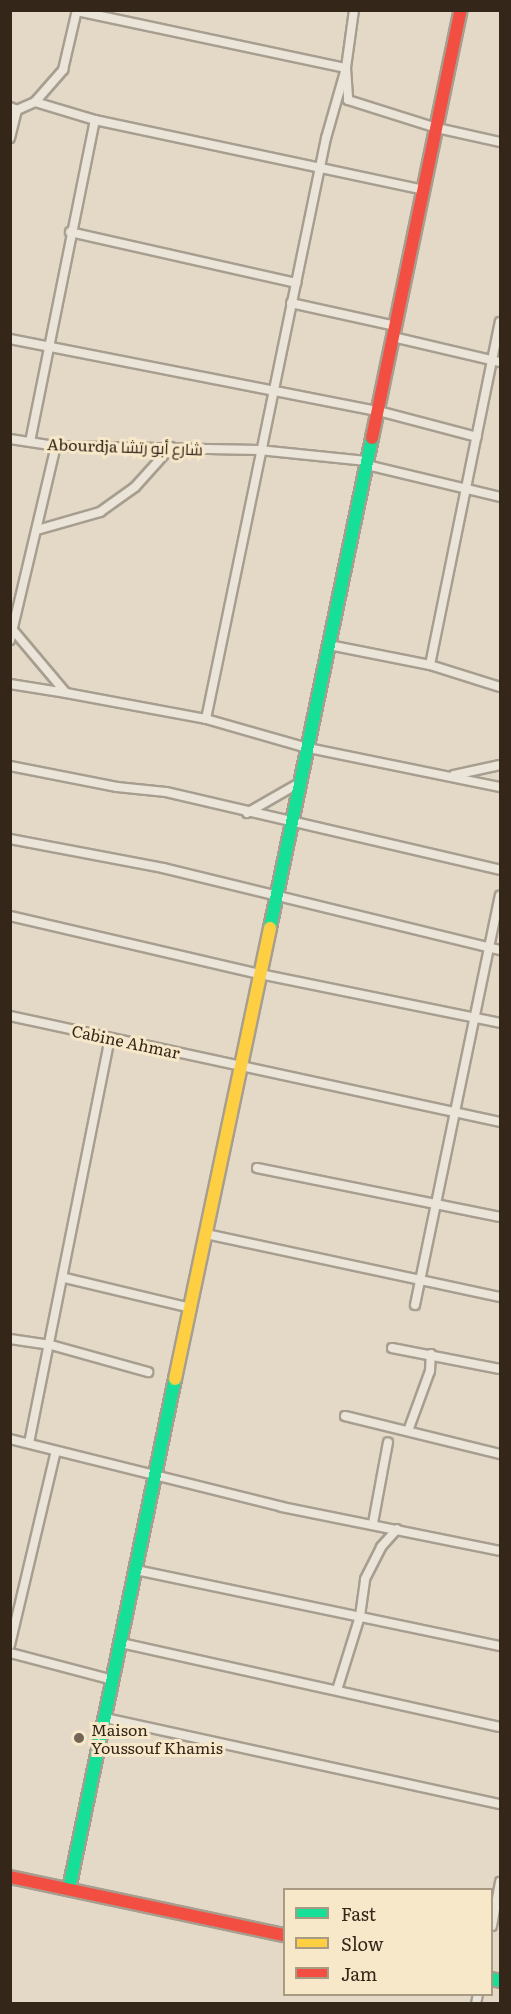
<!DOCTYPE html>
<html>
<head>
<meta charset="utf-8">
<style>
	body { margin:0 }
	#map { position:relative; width:511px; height:2014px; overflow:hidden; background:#e3d9c6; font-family:Literata,Cairo,serif }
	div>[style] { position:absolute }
	.roads { filter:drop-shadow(2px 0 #a79e90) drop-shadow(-2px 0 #a79e90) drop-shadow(0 2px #a79e90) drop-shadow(0 -2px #a79e90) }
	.street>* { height:8px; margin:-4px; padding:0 4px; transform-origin:4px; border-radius:4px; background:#eae4d9 }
	.fast>* { height:12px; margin:-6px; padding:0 6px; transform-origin:6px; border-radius:6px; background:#16e098 }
	.slow>* { height:12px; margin:-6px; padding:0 6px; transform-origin:6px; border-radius:6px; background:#ffcf43 }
	.jam>* { height:12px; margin:-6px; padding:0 6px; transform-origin:6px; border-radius:6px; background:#f24e42 }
	.dots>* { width:16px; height:16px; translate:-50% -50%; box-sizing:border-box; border:3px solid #f7e8ca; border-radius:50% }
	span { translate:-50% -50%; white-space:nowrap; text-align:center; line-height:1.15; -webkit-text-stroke:6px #f7e8ca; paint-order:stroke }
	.street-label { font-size:16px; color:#35261a }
	.poi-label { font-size:16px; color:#35261a }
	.left { translate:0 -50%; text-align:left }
	.frame { position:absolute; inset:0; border:12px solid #35261a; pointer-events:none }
	.legend { position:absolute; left:283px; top:1888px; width:210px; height:108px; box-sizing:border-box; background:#f7e8ca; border:2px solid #a99a84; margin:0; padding:8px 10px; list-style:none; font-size:18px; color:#35261a }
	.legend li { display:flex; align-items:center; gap:12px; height:30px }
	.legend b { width:30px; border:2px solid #a99a84 }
</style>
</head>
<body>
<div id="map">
	<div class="roads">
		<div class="street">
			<i style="left:354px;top:10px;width:59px;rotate:97.9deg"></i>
			<i style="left:346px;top:68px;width:73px;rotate:105.9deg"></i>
			<i style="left:326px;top:138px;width:593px;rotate:101.67deg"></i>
			<i style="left:206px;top:719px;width:106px;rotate:15.9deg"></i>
			<i style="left:308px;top:748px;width:196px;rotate:11.5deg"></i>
			<i style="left:77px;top:11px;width:275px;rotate:12deg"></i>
			<i style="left:346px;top:68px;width:32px;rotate:86deg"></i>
			<i style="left:348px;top:100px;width:93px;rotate:17.5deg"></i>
			<i style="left:437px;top:128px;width:65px;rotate:12.5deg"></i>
			<i style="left:35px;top:102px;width:43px;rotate:-48.8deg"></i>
			<i style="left:63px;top:70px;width:62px;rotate:-76.9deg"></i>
			<i style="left:10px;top:107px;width:8px;rotate:23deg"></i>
			<i style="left:17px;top:110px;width:20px;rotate:-24deg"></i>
			<i style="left:35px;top:102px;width:63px;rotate:16.7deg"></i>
			<i style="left:95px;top:120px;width:336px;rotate:12deg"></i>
			<i style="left:10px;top:138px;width:29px;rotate:-76deg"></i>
			<i style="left:70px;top:232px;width:232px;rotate:12.7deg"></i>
			<i style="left:291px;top:303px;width:107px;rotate:12.4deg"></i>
			<i style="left:393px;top:337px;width:110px;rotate:13.2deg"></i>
			<i style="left:10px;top:339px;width:375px;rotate:11.1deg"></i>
			<i style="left:378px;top:411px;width:102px;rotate:14.7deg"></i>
			<i style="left:10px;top:439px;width:47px;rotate:8.7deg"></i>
			<i style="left:56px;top:446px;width:203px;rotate:1.1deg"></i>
			<i style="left:259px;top:450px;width:108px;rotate:5.9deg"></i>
			<i style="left:30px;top:442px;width:328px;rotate:-78.6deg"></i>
			<i style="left:367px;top:465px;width:137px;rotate:13.5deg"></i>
			<i style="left:37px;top:530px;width:66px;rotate:-15.9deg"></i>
			<i style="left:100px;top:512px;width:43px;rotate:-35.5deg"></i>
			<i style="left:135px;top:487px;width:54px;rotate:-48deg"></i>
			<i style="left:13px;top:630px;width:82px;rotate:49.9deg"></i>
			<i style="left:66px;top:693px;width:142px;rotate:10.5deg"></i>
			<i style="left:10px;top:640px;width:199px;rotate:-76.7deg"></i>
			<i style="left:329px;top:645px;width:103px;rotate:11.2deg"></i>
			<i style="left:430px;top:665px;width:73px;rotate:17.4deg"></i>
			<i style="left:430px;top:665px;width:350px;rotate:-78.5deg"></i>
			<i style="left:10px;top:684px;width:57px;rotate:9.1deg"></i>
			<i style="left:10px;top:766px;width:109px;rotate:11.1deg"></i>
			<i style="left:117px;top:787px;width:49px;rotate:5.8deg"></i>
			<i style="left:166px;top:792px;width:343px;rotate:13.1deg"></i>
			<i style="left:454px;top:775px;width:47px;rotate:-12.3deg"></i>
			<i style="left:247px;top:813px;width:62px;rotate:-29.9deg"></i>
			<i style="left:10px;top:839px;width:156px;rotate:10.7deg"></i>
			<i style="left:163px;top:868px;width:347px;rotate:13.7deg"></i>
			<i style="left:10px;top:916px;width:257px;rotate:13.1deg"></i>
			<i style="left:260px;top:974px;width:245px;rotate:11.5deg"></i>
			<i style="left:10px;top:1016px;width:501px;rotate:12.21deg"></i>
			<i style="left:257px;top:1168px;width:248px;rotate:11.4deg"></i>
			<i style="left:206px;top:1234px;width:301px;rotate:12.1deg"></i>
			<i style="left:65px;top:1278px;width:130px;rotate:13.4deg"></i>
			<i style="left:415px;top:1305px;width:418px;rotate:-78.3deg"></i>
			<i style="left:10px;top:1339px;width:41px;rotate:8.3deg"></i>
			<i style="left:51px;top:1345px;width:101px;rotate:15.6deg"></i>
			<i style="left:392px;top:1348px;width:110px;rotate:11deg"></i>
			<i style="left:345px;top:1416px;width:160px;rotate:13.8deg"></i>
			<i style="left:408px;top:1431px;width:64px;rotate:-69.9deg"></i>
			<i style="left:430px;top:1371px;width:17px;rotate:-87deg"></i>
			<i style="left:10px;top:1439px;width:280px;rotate:14deg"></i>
			<i style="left:282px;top:1507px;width:222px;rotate:11.4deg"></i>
			<i style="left:29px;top:1443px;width:412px;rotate:-78.7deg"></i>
			<i style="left:373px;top:1523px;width:82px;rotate:-79.5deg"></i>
			<i style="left:136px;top:1570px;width:372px;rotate:11.8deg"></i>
			<i style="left:121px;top:1643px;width:388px;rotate:12.5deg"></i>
			<i style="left:10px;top:1645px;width:199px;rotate:-76.7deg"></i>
			<i style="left:10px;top:1653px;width:106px;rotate:14.7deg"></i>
			<i style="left:337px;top:1690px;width:77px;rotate:-72.7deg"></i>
			<i style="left:360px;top:1616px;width:37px;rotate:-82deg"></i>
			<i style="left:365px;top:1579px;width:36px;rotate:-63deg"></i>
			<i style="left:381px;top:1547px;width:24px;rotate:-48deg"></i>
			<i style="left:105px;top:1718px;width:404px;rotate:12.3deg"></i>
			<i style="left:492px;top:1926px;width:45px;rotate:-79.7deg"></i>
			<i style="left:476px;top:2004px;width:10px;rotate:-79deg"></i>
		</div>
		<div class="fast">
			<i style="left:270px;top:928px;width:501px;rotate:-78.24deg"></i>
			<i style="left:69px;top:1889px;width:521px;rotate:-78.26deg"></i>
			<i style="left:492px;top:1979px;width:8px;rotate:14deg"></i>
		</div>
		<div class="slow">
			<i style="left:175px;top:1379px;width:461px;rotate:-78.1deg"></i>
		</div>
		<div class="jam">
			<i style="left:372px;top:438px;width:437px;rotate:-78.3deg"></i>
			<i style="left:10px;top:1877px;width:280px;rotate:12deg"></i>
		</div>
	</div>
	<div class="dots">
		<i style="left:79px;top:1738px;background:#726556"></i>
	</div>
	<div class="street-label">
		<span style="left:125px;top:446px;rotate:2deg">Abourdja شارع أبو رتشا</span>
		<span style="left:126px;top:1041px;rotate:12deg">Cabine Ahmar</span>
	</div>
	<div class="poi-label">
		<span class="left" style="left:91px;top:1738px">Maison<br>Youssouf Khamis</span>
	</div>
	<div class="frame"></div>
	<ul class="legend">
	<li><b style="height:8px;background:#16e098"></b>Fast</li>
	<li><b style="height:8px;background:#ffcf43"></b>Slow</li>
	<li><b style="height:8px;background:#f24e42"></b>Jam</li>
	</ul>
</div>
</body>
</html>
